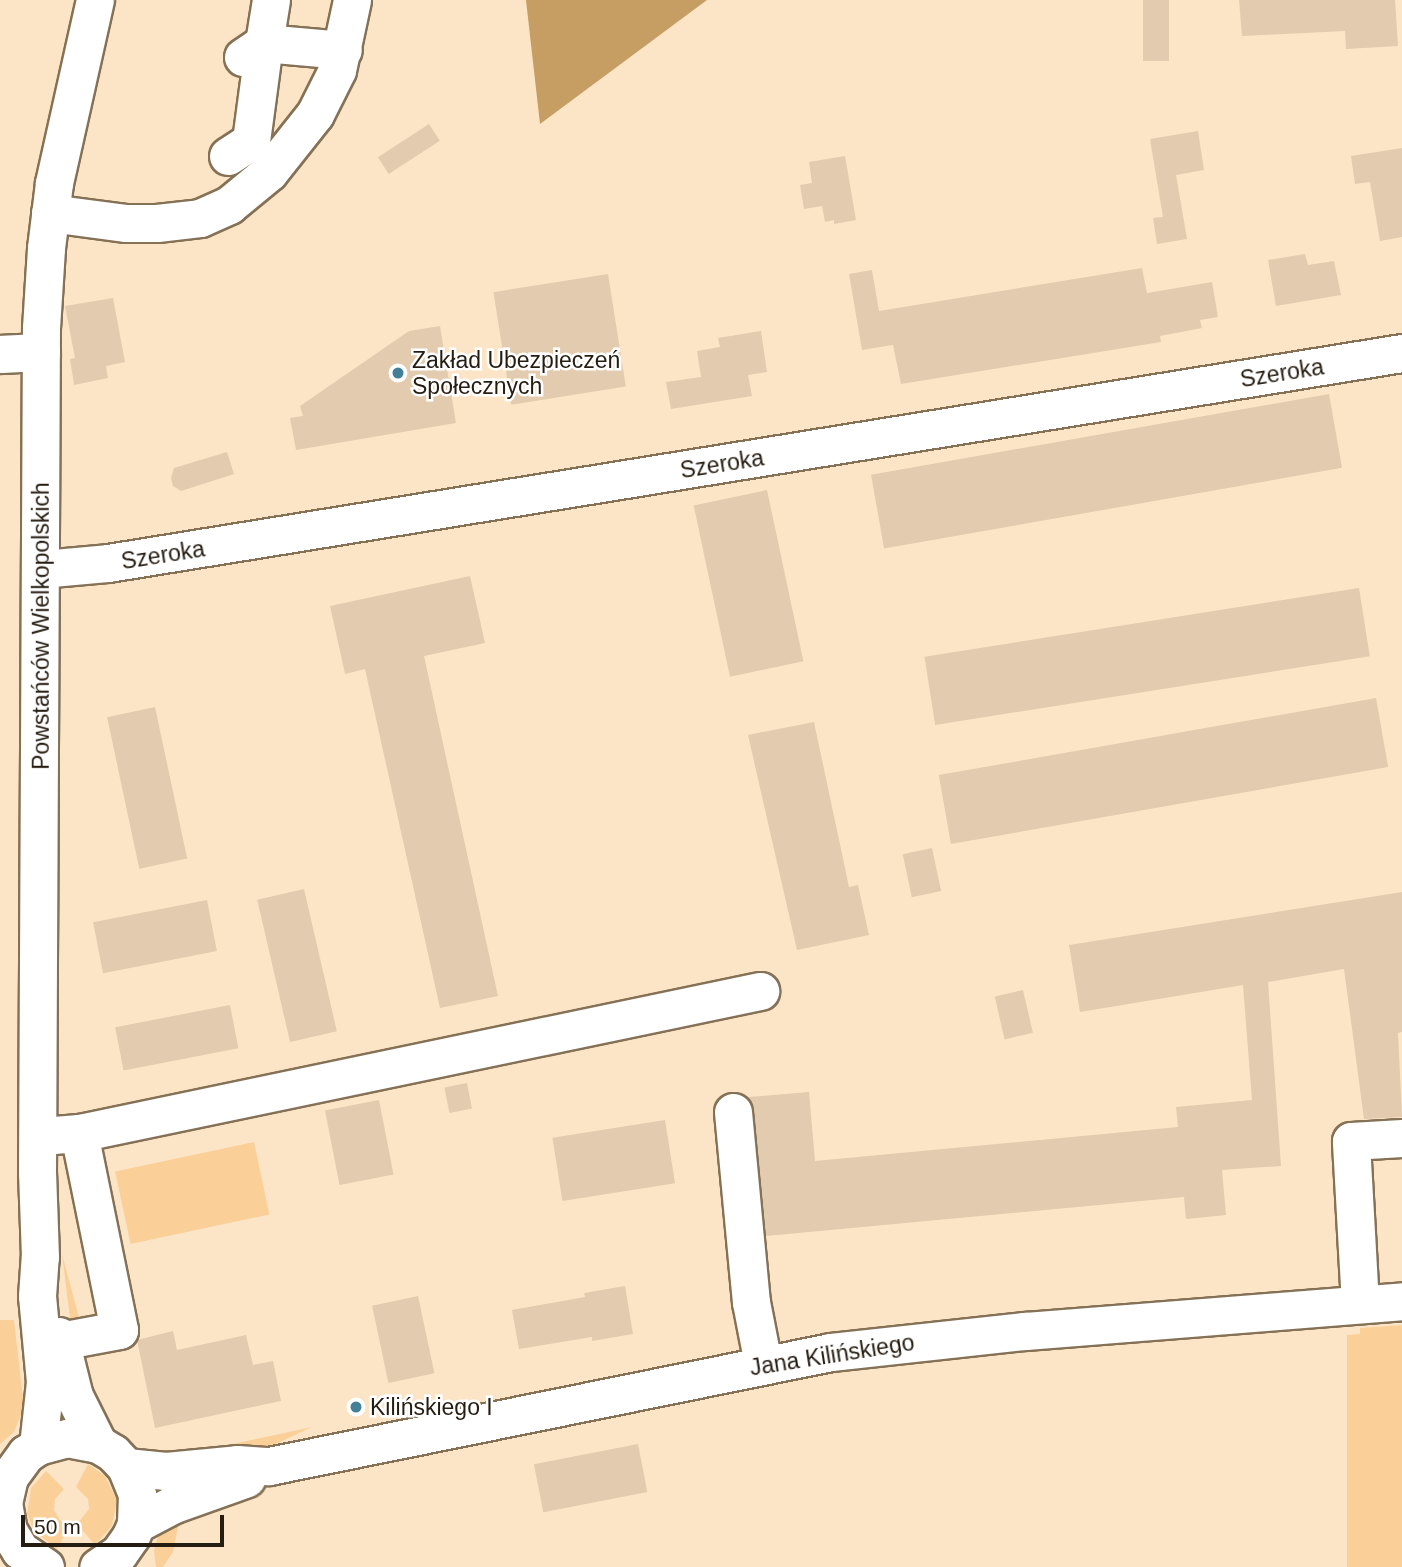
<!DOCTYPE html>
<html>
<head>
<meta charset="utf-8">
<style>
	body { margin:0 }
	#map { position:relative; width:1402px; height:1567px; overflow:hidden; background:#fce5c7; font-family:Helvetica,sans-serif }
	div>[style] { position:absolute }
	.green>* { inset:0; background:#fad098; transform-origin:0 0 }
	.forest>* { inset:0; background:#c69d63 }
	.building>* { inset:0; background:#e2cbae; transform-origin:0 0 }
	.roads { filter:drop-shadow(2px 0 #857156) drop-shadow(-2px 0 #857156) drop-shadow(0 2px #857156) drop-shadow(0 -2px #857156) }
	.minor>* { height:37px; margin:-18.5px; padding:0 18.5px; transform-origin:18.5px; border-radius:18.5px; background:#fff }
	.dots>* { width:19px; height:19px; translate:-50% -50%; box-sizing:border-box; border:4px solid #fff; border-radius:50% }
	span { translate:-50% -50%; white-space:nowrap; text-align:center; line-height:1.15; -webkit-text-stroke:5px #fff; paint-order:stroke }
	.poi-label { font-size:23px; color:#261d12 }
	.left { translate:0 -50%; text-align:left }
	.street-label { font-size:23px; color:#261d12 }
	.scale { position:absolute; left:21px; top:1515px; width:203px; height:32px; box-sizing:border-box; border:4px solid #261d12; border-top:0; padding-left:9px; font-size:21px; line-height:24px; white-space:nowrap; color:#261d12; -webkit-text-stroke:5px #fff; paint-order:stroke }
</style>
</head>
<body>
<div id="map">
	<div class="green">
		<i style="left:254px;top:1142px;width:74px;height:142px;rotate:78deg"></i>
		<i style="clip-path:polygon(62px 1254px,81px 1325px,70px 1318px)"></i>
		<i style="clip-path:polygon(0 1320px,14px 1320px,24px 1407px,14px 1432px,0 1444px)"></i>
		<i style="clip-path:polygon(1402px 1325px,1402px 1567px,1347px 1567px,1347px 1335px,1360px 1334px,1360px 1328px)"></i>
		<i style="clip-path:polygon(312px 1427px,265px 1449px,195px 1452px)"></i>
		<i style="clip-path:polygon(88px 1464px,105px 1476px,117px 1500px,112px 1526px,95px 1545px,77px 1524px,89px 1509px,88px 1499px,76px 1487px)"></i>
		<i style="clip-path:polygon(46px 1471px,64px 1489px,55px 1499px,54px 1510px,60px 1520px,70px 1526px,57px 1549px,34px 1531px,27px 1514px,31px 1488px)"></i>
		<i style="clip-path:polygon(181px 1512px,173px 1552px,163px 1567px,156px 1567px,154px 1551px,158px 1535px)"></i>
	</div>
	<div class="forest">
		<i style="clip-path:polygon(526px 0,707px 0,540px 124px)"></i>
	</div>
	<div class="building">
		<i style="left:1143px;top:0;width:26px;height:61px"></i>
		<i style="clip-path:polygon(1239px 0,1395px 0,1398px 46px,1346px 49px,1345px 31px,1242px 36px)"></i>
		<i style="left:429px;top:124px;width:20px;height:61px;rotate:57deg"></i>
		<i style="clip-path:polygon(1198px 131px,1204px 170px,1176px 175px,1187px 239px,1157px 244px,1153px 218px,1163px 217px,1150px 139px)"></i>
		<i style="clip-path:polygon(1402px 148px,1402px 237px,1380px 241px,1370px 182px,1355px 184px,1351px 156px)"></i>
		<i style="clip-path:polygon(845px 156px,856px 220px,834px 224px,834px 220px,825px 222px,822px 206px,804px 209px,800px 185px,812px 183px,809px 162px)"></i>
		<i style="clip-path:polygon(1305px 254px,1308px 265px,1334px 261px,1341px 295px,1276px 306px,1268px 260px)"></i>
		<i style="clip-path:polygon(1142px 268px,1147px 293px,1212px 282px,1218px 317px,1200px 320px,1202px 328px,1160px 336px,1161px 342px,901px 384px,893px 345px,862px 350px,849px 274px,872px 270px,879px 311px)"></i>
		<i style="left:608px;top:274px;width:114px;height:116px;rotate:81deg"></i>
		<i style="clip-path:polygon(113px 298px,125px 362px,106px 366px,108px 378px,74px 385px,70px 359px,75px 358px,65px 306px)"></i>
		<i style="clip-path:polygon(440px 326px,456px 423px,296px 450px,290px 418px,303px 416px,300px 406px,409px 331px)"></i>
		<i style="clip-path:polygon(761px 331px,767px 372px,748px 375px,752px 396px,671px 409px,666px 382px,701px 377px,697px 351px,720px 347px,718px 338px)"></i>
		<i style="left:1329px;top:394px;width:75px;height:465px;rotate:80deg"></i>
		<i style="clip-path:polygon(227px 452px,234px 474px,181px 491px,173px 486px,171px 478px,174px 468px)"></i>
		<i style="left:767px;top:490px;width:175px;height:75px;rotate:78deg"></i>
		<i style="clip-path:polygon(470px 576px,485px 643px,424px 656px,498px 996px,440px 1008px,365px 669px,345px 674px,330px 606px)"></i>
		<i style="left:1359px;top:588px;width:69px;height:440px;rotate:81deg"></i>
		<i style="left:1376px;top:698px;width:70px;height:444px;rotate:80deg"></i>
		<i style="left:155px;top:707px;width:155px;height:49px;rotate:78deg"></i>
		<i style="clip-path:polygon(814px 722px,849px 887px,858px 885px,869px 935px,797px 950px,748px 735px)"></i>
		<i style="left:932px;top:848px;width:44px;height:30px;rotate:78deg"></i>
		<i style="left:304px;top:889px;width:146px;height:48px;rotate:77deg"></i>
		<i style="clip-path:polygon(1402px 892px,1402px 1032px,1398px 1033px,1402px 1117px,1364px 1119px,1344px 969px,1268px 982px,1281px 1166px,1222px 1170px,1226px 1215px,1186px 1219px,1184px 1197px,766px 1236px,754px 1110px,749px 1097px,809px 1092px,815px 1161px,1178px 1127px,1176px 1107px,1252px 1100px,1243px 985px,1080px 1012px,1069px 945px)"></i>
		<i style="left:207px;top:900px;width:52px;height:116px;rotate:79deg"></i>
		<i style="left:1023px;top:990px;width:44px;height:29px;rotate:77deg"></i>
		<i style="left:230px;top:1005px;width:44px;height:117px;rotate:79deg"></i>
		<i style="left:467px;top:1083px;width:26px;height:23px;rotate:79deg"></i>
		<i style="left:379px;top:1100px;width:76px;height:55px;rotate:79deg"></i>
		<i style="left:665px;top:1120px;width:64px;height:114px;rotate:81deg"></i>
		<i style="clip-path:polygon(625px 1286px,633px 1334px,592px 1341px,592px 1337px,519px 1349px,512px 1310px,585px 1297px,584px 1293px)"></i>
		<i style="left:418px;top:1296px;width:79px;height:47px;rotate:78deg"></i>
		<i style="clip-path:polygon(173px 1331px,177px 1350px,246px 1335px,253px 1365px,273px 1361px,281px 1401px,155px 1428px,137px 1340px)"></i>
		<i style="left:638px;top:1444px;width:49px;height:106px;rotate:79deg"></i>
	</div>
	<div class="roads">
		<div class="minor">
			<i style="left:243px;top:57px;width:25px;rotate:-34deg"></i>
			<i style="left:264px;top:43px;width:44px;rotate:-80.8deg"></i>
			<i style="left:228px;top:156px;width:27px;rotate:-33deg"></i>
			<i style="left:251px;top:141px;width:99px;rotate:-82.4deg"></i>
			<i style="left:264px;top:43px;width:79px;rotate:5.1deg"></i>
			<i style="left:50px;top:213px;width:77px;rotate:7.5deg"></i>
			<i style="left:126px;top:223px;width:31px"></i>
			<i style="left:157px;top:223px;width:43px;rotate:-6.6deg"></i>
			<i style="left:200px;top:218px;width:32px;rotate:-24deg"></i>
			<i style="left:229px;top:205px;width:52px;rotate:-39.5deg"></i>
			<i style="left:269px;top:172px;width:74px;rotate:-51.6deg"></i>
			<i style="left:315px;top:114px;width:49px;rotate:-63.4deg"></i>
			<i style="left:337px;top:70px;width:72px;rotate:-77.9deg"></i>
			<i style="left:0;top:354px;width:41px;rotate:-2.8deg"></i>
			<i style="left:42px;top:569px;width:66px;rotate:-5.2deg"></i>
			<i style="left:108px;top:563px;width:1311px;rotate:-9.22deg"></i>
			<i style="left:733px;top:1112px;width:191px;rotate:84.6deg"></i>
			<i style="left:751px;top:1302px;width:63px;rotate:79deg"></i>
			<i style="left:79px;top:1133px;width:696px;rotate:-11.78deg"></i>
			<i style="left:54px;top:1135px;width:25px;rotate:-5deg"></i>
			<i style="left:79px;top:1133px;width:201px;rotate:78.5deg"></i>
			<i style="left:119px;top:1330px;width:60px;rotate:169.4deg"></i>
			<i style="left:1360px;top:1304px;width:163px;rotate:-93.2deg"></i>
			<i style="left:1351px;top:1141px;width:51px;rotate:-3.4deg"></i>
			<i style="left:59px;top:1336px;width:62px;rotate:76deg"></i>
			<i style="left:74px;top:1396px;width:54px;rotate:63.4deg"></i>
			<i style="left:38px;top:1446px;width:64px;rotate:-83.8deg"></i>
			<i style="left:45px;top:1382px;width:86px;rotate:-95.3deg"></i>
			<i style="left:37px;top:1296px;width:39px;rotate:-86deg"></i>
			<i style="left:40px;top:1257px;width:84px;rotate:-92deg"></i>
			<i style="left:37px;top:1173px;width:845px;rotate:-89.73deg"></i>
			<i style="left:41px;top:328px;width:80px;rotate:-86.4deg"></i>
			<i style="left:46px;top:248px;width:65px;rotate:-83deg"></i>
			<i style="left:54px;top:183px;width:188px;rotate:-77.4deg"></i>
			<i style="left:126px;top:1467px;width:40px;rotate:5.7deg"></i>
			<i style="left:166px;top:1471px;width:71px;rotate:-5.6deg"></i>
			<i style="left:237px;top:1464px;width:32px;rotate:4deg"></i>
			<i style="left:269px;top:1466px;width:573px;rotate:-11.47deg"></i>
			<i style="left:831px;top:1352px;width:195px;rotate:-6.2deg"></i>
			<i style="left:1025px;top:1331px;width:378px;rotate:-4.5deg"></i>
			<i style="left:136px;top:1524px;width:43px;rotate:-27.8deg"></i>
			<i style="left:174px;top:1504px;width:77px;rotate:-19.6deg"></i>
			<i style="left:45px;top:1567px;width:30px;rotate:-146deg"></i>
			<i style="left:20px;top:1550px;width:22px;rotate:-122deg"></i>
			<i style="left:8px;top:1531px;width:28px;rotate:-100deg"></i>
			<i style="left:3px;top:1503px;width:27px;rotate:-77deg"></i>
			<i style="left:9px;top:1477px;width:29px;rotate:-54deg"></i>
			<i style="left:26px;top:1454px;width:14px;rotate:-34deg"></i>
			<i style="left:38px;top:1446px;width:30px;rotate:-15deg"></i>
			<i style="left:67px;top:1438px;width:32px;rotate:11deg"></i>
			<i style="left:98px;top:1444px;width:17px;rotate:31deg"></i>
			<i style="left:113px;top:1453px;width:19px;rotate:47deg"></i>
			<i style="left:126px;top:1467px;width:29px;rotate:68deg"></i>
			<i style="left:137px;top:1494px;width:30px;rotate:92deg"></i>
			<i style="left:136px;top:1524px;width:13px;rotate:113deg"></i>
			<i style="left:131px;top:1536px;width:21px;rotate:125deg"></i>
			<i style="left:119px;top:1553px;width:25px;rotate:146deg"></i>
		</div>
	</div>
	<div class="dots">
		<i style="left:398px;top:373px;background:#438096"></i>
		<i style="left:356px;top:1407px;background:#438096"></i>
	</div>
	<div class="poi-label">
		<span class="left" style="left:412px;top:373px">Zakład Ubezpieczeń<br>Społecznych</span>
		<span class="left" style="left:370px;top:1407px">Kilińskiego I</span>
	</div>
	<div class="street-label">
		<span style="left:1282px;top:373px;rotate:-9deg">Szeroka</span>
		<span style="left:722px;top:464px;rotate:-9deg">Szeroka</span>
		<span style="left:163px;top:555px;rotate:-9deg">Szeroka</span>
		<span style="left:41px;top:626px;rotate:-90deg">Powstańców Wielkopolskich</span>
		<span style="left:832px;top:1355px;rotate:-9deg">Jana Kilińskiego</span>
	</div>
	<div class="scale">50 m</div>
</div>
</body>
</html>
